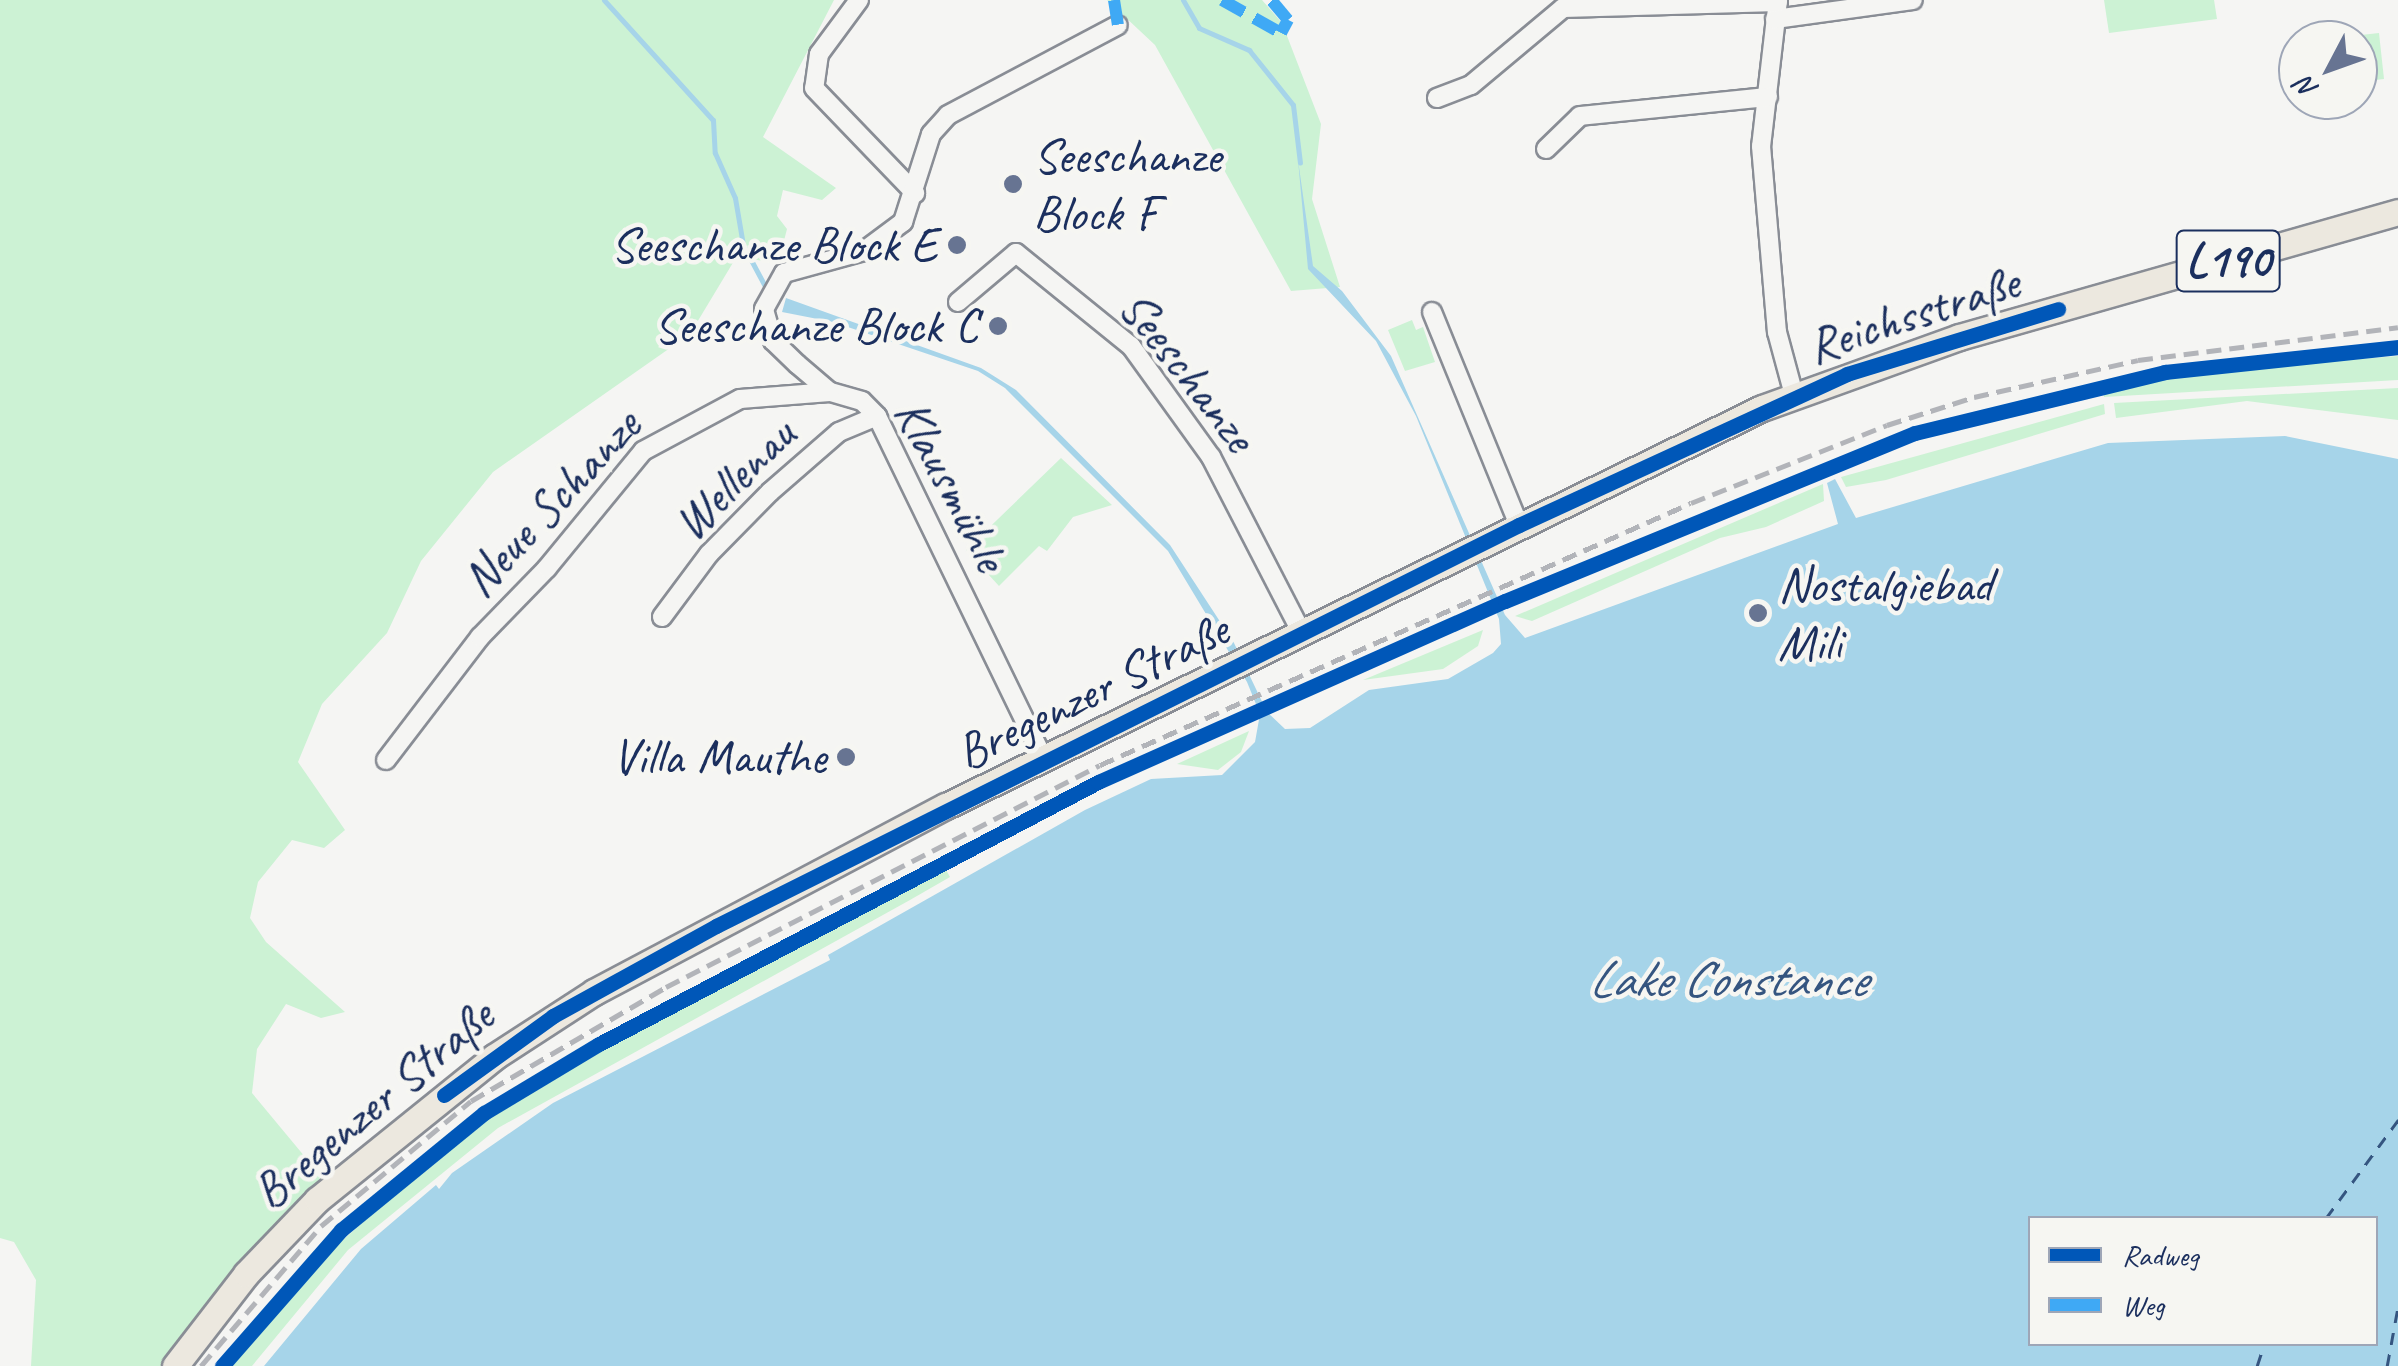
<!DOCTYPE html>
<html>
<head>
<meta charset="utf-8">
<style>
	body { margin:0 }
	#map { position:relative; width:2398px; height:1366px; overflow:hidden; background:#f5f5f3; font-family:Caveat,sans-serif }
	div>[style] { position:absolute }
	.green>* { inset:0; background:#ccf2d4 }
	.water>* { inset:0; background:#a6d4e9 }
	.stream>* { height:5px; margin:-2.5px; padding:0 2.5px; transform-origin:2.5px; border-radius:2.5px; background:#a6d4e9 }
	.ferry>* { height:2.5px; margin-top:-1.25px; transform-origin:0; background:repeating-linear-gradient(90deg,#355580 0 12px,transparent 0 22px) }
	.roads { filter:drop-shadow(2px 0 #898d95) drop-shadow(-2px 0 #898d95) drop-shadow(0 2px #898d95) drop-shadow(0 -2px #898d95) }
	.minor>* { height:18px; margin:-9px; padding:0 9px; transform-origin:9px; border-radius:9px; background:#f5f5f3 }
	.primary>* { height:25px; margin:-12.5px; padding:0 12.5px; transform-origin:12.5px; border-radius:12.5px; background:#ece8df }
	.rail>* { height:5px; margin-top:-2.5px; transform-origin:0; background:repeating-linear-gradient(90deg,#b2b4b9 0 15px,transparent 0 23px) }
	.quiet>* { height:12px; margin-top:-6px; transform-origin:0; background:repeating-linear-gradient(90deg,#3fa9f5 0 25px,transparent 0 37px) }
	.cycleway>* { height:15px; margin:-7.5px; padding:0 7.5px; transform-origin:7.5px; border-radius:7.5px; background:#0057b8 }
	.dots>* { width:28px; height:28px; translate:-50% -50%; box-sizing:border-box; border:5px solid #f6f6f2; border-radius:50% }
	span { translate:-50% -50%; white-space:nowrap; text-align:center; line-height:1.15; -webkit-text-stroke:9px #f6f6f2; paint-order:stroke }
	.shield-label span { padding:2px 8px; background:#f6f6f2; border:2px solid; border-radius:8px; -webkit-text-stroke-width:0 }
	.shield-label { font-size:48px; color:#1b2f5e; font-weight:700 }
	.poi-label { font-size:50px; color:#1b2f5e }
	.left { translate:0 -50%; text-align:left }
	.right { translate:-100% -50%; text-align:right }
	.street-label { font-size:50px; color:#1b2f5e }
	.water-label { font-size:52px; color:#355580; font-style:italic }
	.legend { position:absolute; left:2028px; top:1216px; width:350px; height:130px; box-sizing:border-box; background:#f6f6f2; border:2px solid #9ea6b7; margin:0; padding:12px 18px; list-style:none; font-size:30px; color:#1b2f5e }
	.legend li { display:flex; align-items:center; gap:20px; height:50px }
	.legend b { width:50px; border:2px solid #9ea6b7 }
	.north { position:absolute; left:2278px; top:20px; width:100px; height:100px; box-sizing:border-box; background:#f6f6f2; border:2px solid #9ea6b7; border-radius:50%; rotate:229deg; font-size:28px; font-weight:700; line-height:40px; text-align:center; color:#1b2f5e }
	.north::after { content:''; display:block; margin:auto; width:35px; height:45px; background:#677492; clip-path:polygon(50% 0,100% 100%,50% 72%,0 100%) }
</style>
</head>
<body>
<div id="map">
	<div class="green">
		<i style="clip-path:polygon(0 0,834px 0,763px 137px,836px 188px,822px 200px,783px 190px,777px 216px,787px 229px,778px 264px,737px 256px,690px 334px,493px 472px,421px 561px,387px 633px,322px 704px,298px 762px,345px 830px,324px 848px,292px 840px,258px 882px,250px 918px,266px 942px,345px 1012px,321px 1018px,286px 1004px,257px 1049px,252px 1093px,325px 1181px,166px 1366px,31px 1366px,36px 1280px,14px 1242px,0 1238px)"></i>
		<i style="clip-path:polygon(1107px 0,1262px 0,1282px 23px,1321px 124px,1312px 199px,1340px 287px,1291px 291px,1155px 45px)"></i>
		<i style="clip-path:polygon(2104px 0,2214px 0,2217px 19px,2109px 33px)"></i>
		<i style="clip-path:polygon(2379px 33px,2384px 79px,2358px 82px,2358px 40px,2316px 40px)"></i>
		<i style="clip-path:polygon(1412px 320px,1416px 330px,1423px 327px,1435px 362px,1405px 371px,1388px 330px)"></i>
		<i style="clip-path:polygon(2398px 356px,2398px 380px,2104px 397px,2103px 390px,2233px 369px)"></i>
		<i style="clip-path:polygon(2398px 388px,2398px 420px,2247px 401px,2116px 418px,2114px 403px)"></i>
		<i style="clip-path:polygon(2104px 404px,2105px 414px,1886px 480px,1846px 487px,1841px 477px)"></i>
		<i style="clip-path:polygon(1061px 458px,1112px 505px,1073px 517px,1047px 551px,1039px 546px,999px 586px,966px 550px)"></i>
		<i style="clip-path:polygon(1823px 484px,1824px 501px,1766px 527px,1720px 538px,1532px 621px,1515px 616px)"></i>
		<i style="clip-path:polygon(1483px 630px,1478px 646px,1443px 669px,1363px 680px)"></i>
		<i style="clip-path:polygon(1249px 731px,1241px 752px,1218px 770px,1177px 764px)"></i>
		<i style="clip-path:polygon(945px 868px,950px 877px,910px 900px,498px 1128px,348px 1250px,252px 1366px,230px 1366px,311px 1268px,460px 1137px,567px 1068px)"></i>
	</div>
	<div class="water">
		<i style="clip-path:polygon(evenodd,1298px 160px,1313px 266px,1342px 291px,1391px 356px,1505px 615px,1525px 638px,1838px 524px,1827px 483px,1835px 479px,1856px 518px,2108px 443px,2285px 436px,2398px 459px,2398px 1366px,264px 1366px,361px 1249px,436px 1185px,439px 1189px,452px 1173px,553px 1103px,830px 960px,828px 955px,1085px 810px,1151px 779px,1222px 775px,1255px 742px,1260px 714px,1247px 682px,1168px 551px,1005px 388px,978px 371px,833px 322px,782px 312px,786px 298px,981px 368px,1016px 390px,1170px 545px,1234px 643px,1267px 712px,1285px 729px,1310px 728px,1369px 690px,1448px 679px,1493px 653px,1501px 644px,1499px 619px,1416px 416px,1376px 341px,1308px 269px,1298px 160px,2030px 1218px,2376px 1218px,2376px 1344px,2030px 1344px,2030px 1218px)"></i>
	</div>
	<div class="stream">
		<i style="left:604px;top:0;width:162px;rotate:47.8deg"></i>
		<i style="left:713px;top:120px;width:33px;rotate:87deg"></i>
		<i style="left:715px;top:153px;width:49px;rotate:66deg"></i>
		<i style="left:735px;top:198px;width:48px;rotate:80.3deg"></i>
		<i style="left:743px;top:245px;width:49px;rotate:61.9deg"></i>
		<i style="left:1183px;top:0;width:32px;rotate:60deg"></i>
		<i style="left:1199px;top:28px;width:55px;rotate:23.7deg"></i>
		<i style="left:1249px;top:50px;width:70px;rotate:51.3deg"></i>
		<i style="left:1293px;top:105px;width:58px;rotate:83.1deg"></i>
	</div>
	<div class="ferry">
		<i style="left:2326px;top:1218px;width:122px;rotate:-53.7deg"></i>
		<i style="left:2257px;top:1366px;width:23px;rotate:-72deg"></i>
		<i style="left:2387px;top:1366px;width:61px;rotate:-79.6deg"></i>
	</div>
	<div class="roads">
		<div class="minor">
			<i style="left:859px;top:0;width:67px;rotate:126.5deg"></i>
			<i style="left:819px;top:54px;width:34px;rotate:98deg"></i>
			<i style="left:814px;top:88px;width:146px;rotate:46.1deg"></i>
			<i style="left:1778px;top:0;width:147px;rotate:96.6deg"></i>
			<i style="left:1761px;top:146px;width:187px;rotate:85.1deg"></i>
			<i style="left:1777px;top:332px;width:65px;rotate:74.9deg"></i>
			<i style="left:1775px;top:19px;width:139px;rotate:-7.8deg"></i>
			<i style="left:1437px;top:98px;width:36px;rotate:-21deg"></i>
			<i style="left:1471px;top:85px;width:120px;rotate:-39.9deg"></i>
			<i style="left:1563px;top:8px;width:215px;rotate:-1.6deg"></i>
			<i style="left:1546px;top:149px;width:47px;rotate:-44.1deg"></i>
			<i style="left:1580px;top:116px;width:189px;rotate:-5.8deg"></i>
			<i style="left:958px;top:302px;width:76px;rotate:-40.2deg"></i>
			<i style="left:1016px;top:253px;width:148px;rotate:39deg"></i>
			<i style="left:1131px;top:346px;width:137px;rotate:54.2deg"></i>
			<i style="left:1211px;top:457px;width:198px;rotate:62.7deg"></i>
			<i style="left:1432px;top:312px;width:230px;rotate:67.8deg"></i>
			<i style="left:662px;top:617px;width:79px;rotate:-53.3deg"></i>
			<i style="left:709px;top:554px;width:87px;rotate:-45.5deg"></i>
			<i style="left:770px;top:492px;width:91px;rotate:-41deg"></i>
			<i style="left:839px;top:432px;width:41px;rotate:-22.8deg"></i>
			<i style="left:1043px;top:758px;width:380px;rotate:-115.9deg"></i>
			<i style="left:877px;top:416px;width:21px;rotate:-135deg"></i>
			<i style="left:862px;top:401px;width:33px;rotate:-164deg"></i>
			<i style="left:830px;top:392px;width:43px;rotate:-139.7deg"></i>
			<i style="left:797px;top:364px;width:33px;rotate:-136deg"></i>
			<i style="left:773px;top:341px;width:33px;rotate:-106deg"></i>
			<i style="left:764px;top:309px;width:41px;rotate:-60.9deg"></i>
			<i style="left:784px;top:273px;width:83px;rotate:-15.4deg"></i>
			<i style="left:864px;top:251px;width:49px;rotate:-36.6deg"></i>
			<i style="left:903px;top:222px;width:92px;rotate:-72.3deg"></i>
			<i style="left:931px;top:134px;width:25px;rotate:-48deg"></i>
			<i style="left:948px;top:115px;width:192px;rotate:-27.9deg"></i>
			<i style="left:386px;top:760px;width:155px;rotate:-52.6deg"></i>
			<i style="left:480px;top:637px;width:96px;rotate:-45.8deg"></i>
			<i style="left:547px;top:568px;width:151px;rotate:-50.6deg"></i>
			<i style="left:643px;top:451px;width:110px;rotate:-28.2deg"></i>
			<i style="left:740px;top:399px;width:90px;rotate:-4.4deg"></i>
		</div>
		<div class="primary">
			<i style="left:175px;top:1366px;width:116px;rotate:-52.3deg"></i>
			<i style="left:246px;top:1274px;width:103px;rotate:-46.2deg"></i>
			<i style="left:317px;top:1200px;width:228px;rotate:-38.9deg"></i>
			<i style="left:494px;top:1057px;width:119px;rotate:-33deg"></i>
			<i style="left:594px;top:992px;width:398px;rotate:-27.9deg"></i>
			<i style="left:946px;top:806px;width:908px;rotate:-26deg"></i>
			<i style="left:1762px;top:408px;width:209px;rotate:-19.8deg"></i>
			<i style="left:1959px;top:337px;width:456px;rotate:-15.9deg"></i>
		</div>
	</div>
	<div class="rail">
		<i style="left:201px;top:1366px;width:184px;rotate:-49.4deg"></i>
		<i style="left:321px;top:1226px;width:195px;rotate:-39.8deg"></i>
		<i style="left:471px;top:1101px;width:226px;rotate:-30.3deg"></i>
		<i style="left:666px;top:987px;width:487px;rotate:-27.1deg"></i>
		<i style="left:1100px;top:765px;width:646px;rotate:-23.91deg"></i>
		<i style="left:1691px;top:503px;width:211px;rotate:-21.7deg"></i>
		<i style="left:1887px;top:425px;width:91px;rotate:-17.8deg"></i>
		<i style="left:1974px;top:397px;width:168px;rotate:-12.7deg"></i>
		<i style="left:2138px;top:360px;width:262px;rotate:-7.2deg"></i>
	</div>
	<div class="quiet">
		<i style="left:1114px;top:0;width:25px;rotate:81deg"></i>
		<i style="left:1222px;top:0;width:68px;rotate:29.2deg"></i>
		<i style="left:1281px;top:33px;width:15px;rotate:-62deg"></i>
		<i style="left:1288px;top:20px;width:26px;rotate:-130deg"></i>
	</div>
	<div class="cycleway">
		<i style="left:444px;top:1095px;width:135px;rotate:-35.9deg"></i>
		<i style="left:553px;top:1016px;width:186px;rotate:-28.9deg"></i>
		<i style="left:716px;top:926px;width:898px;rotate:-26.54deg"></i>
		<i style="left:1519px;top:525px;width:361px;rotate:-24.7deg"></i>
		<i style="left:1847px;top:374px;width:221px;rotate:-17.1deg"></i>
		<i style="left:222px;top:1366px;width:181px;rotate:-48.8deg"></i>
		<i style="left:341px;top:1230px;width:185px;rotate:-39.3deg"></i>
		<i style="left:484px;top:1113px;width:134px;rotate:-31deg"></i>
		<i style="left:599px;top:1044px;width:564px;rotate:-27.7deg"></i>
		<i style="left:1098px;top:782px;width:445px;rotate:-24deg"></i>
		<i style="left:1505px;top:601px;width:443px;rotate:-22.3deg"></i>
		<i style="left:1915px;top:433px;width:257px;rotate:-13.7deg"></i>
		<i style="left:2165px;top:372px;width:234px;rotate:-6.1deg"></i>
	</div>
	<div class="dots">
		<i style="left:1013px;top:184px;background:#677492"></i>
		<i style="left:957px;top:245px;background:#677492"></i>
		<i style="left:998px;top:326px;background:#677492"></i>
		<i style="left:1758px;top:613px;background:#677492"></i>
		<i style="left:846px;top:757px;background:#677492"></i>
	</div>
	<div class="shield-label">
		<span style="left:2228px;top:261px">L190</span>
	</div>
	<div class="poi-label">
		<span class="left" style="left:1033px;top:184px">Seeschanze<br>Block F</span>
		<span class="right" style="left:937px;top:245px">Seeschanze Block E</span>
		<span class="right" style="left:978px;top:326px">Seeschanze Block C</span>
		<span class="left" style="left:1778px;top:613px">Nostalgiebad<br>Mili</span>
		<span class="right" style="left:826px;top:757px">Villa Mauthe</span>
	</div>
	<div class="street-label">
		<span style="left:1913px;top:314px;rotate:-18deg">Reichsstraße</span>
		<span style="left:1188px;top:371px;rotate:52deg">Seeschanze</span>
		<span style="left:734px;top:479px;rotate:-45deg">Wellenau</span>
		<span style="left:951px;top:485px;rotate:62deg">Klausmühle</span>
		<span style="left:551px;top:503px;rotate:-47deg">Neue Schanze</span>
		<span style="left:1092px;top:691px;rotate:-26deg">Bregenzer Straße</span>
		<span style="left:373px;top:1104px;rotate:-40deg">Bregenzer Straße</span>
	</div>
	<div class="water-label">
		<span style="left:1727px;top:980px">Lake Constance</span>
	</div>
	<ul class="legend">
	<li><b style="height:12px;background:#0057b8"></b>Radweg</li>
	<li><b style="height:12px;background:#3fa9f5"></b>Weg</li>
	</ul>
	<div class="north">N</div>
</div>
</body>
</html>
